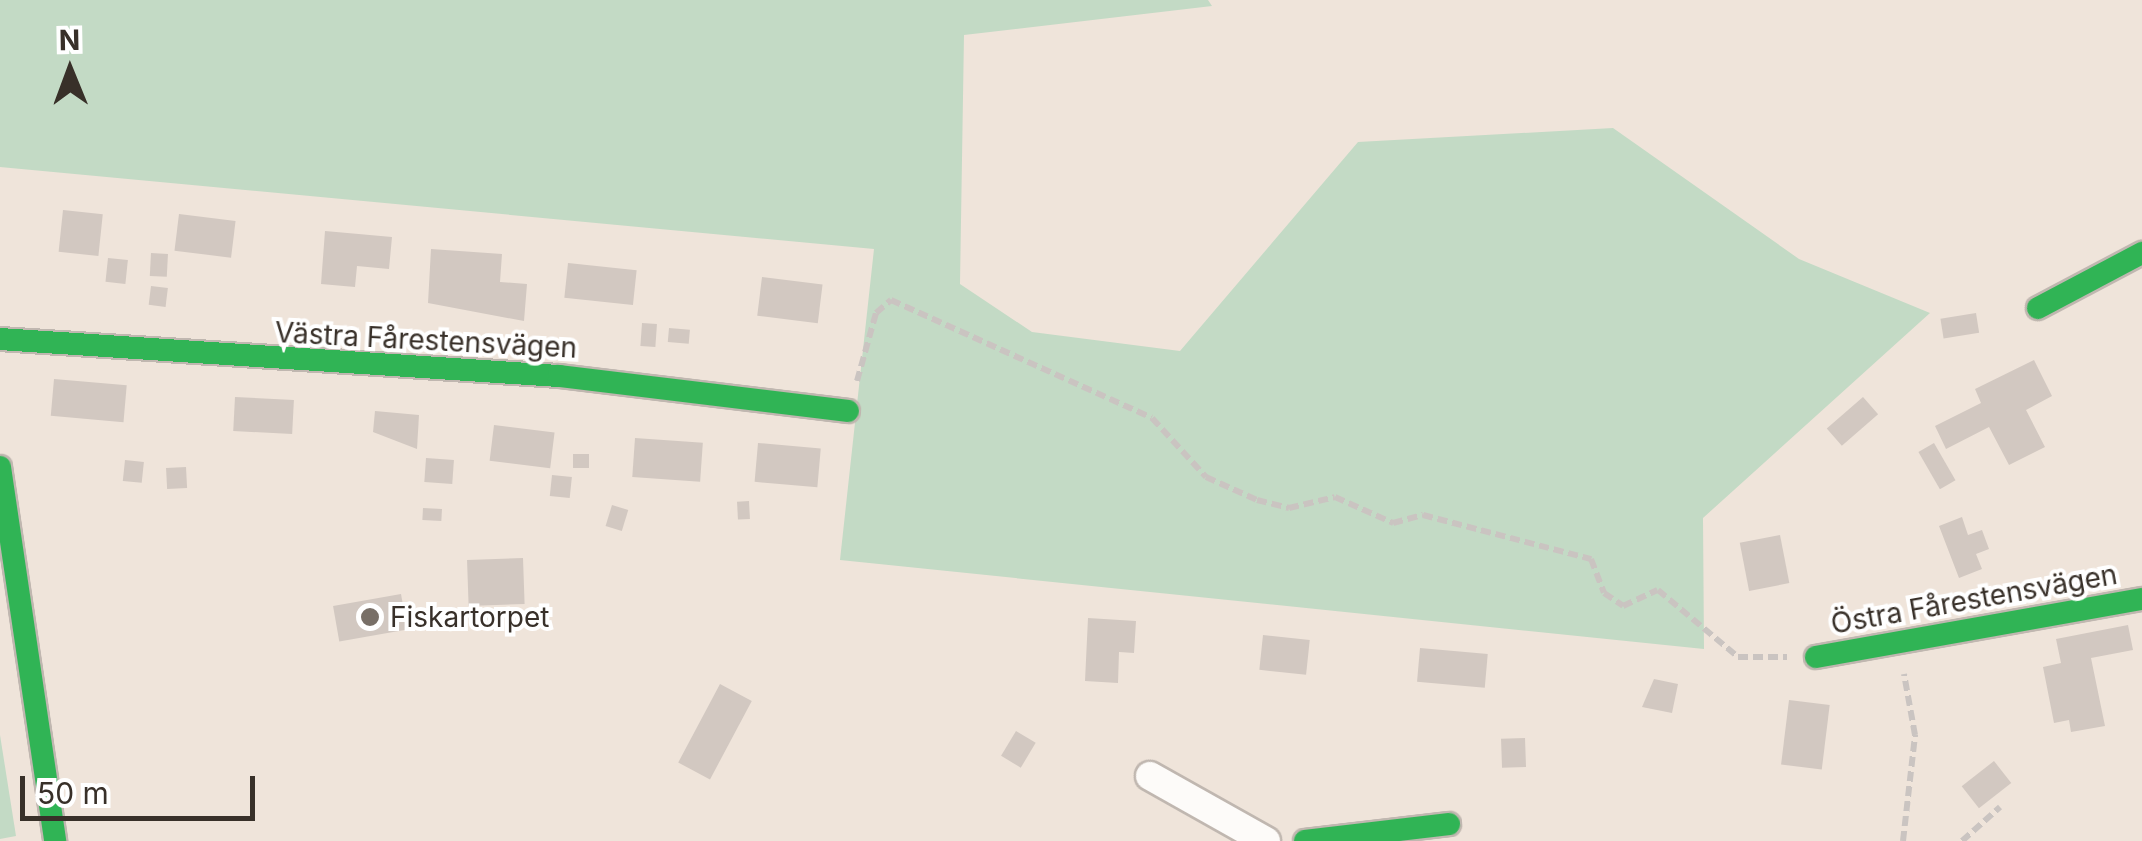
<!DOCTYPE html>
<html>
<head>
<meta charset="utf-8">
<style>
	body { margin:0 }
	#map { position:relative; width:2142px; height:841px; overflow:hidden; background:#efe4da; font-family:Inter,sans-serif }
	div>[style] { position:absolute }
	.green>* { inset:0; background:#c3dac5 }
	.building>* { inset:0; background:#d2c8c1; transform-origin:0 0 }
	.path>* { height:6px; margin-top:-3px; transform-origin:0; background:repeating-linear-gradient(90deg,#cac4c1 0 10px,transparent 0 15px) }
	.roads { filter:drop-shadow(2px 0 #c0b7b0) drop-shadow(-2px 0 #c0b7b0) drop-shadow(0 2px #c0b7b0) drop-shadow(0 -2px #c0b7b0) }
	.street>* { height:28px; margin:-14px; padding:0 14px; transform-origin:14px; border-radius:14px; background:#fdfbf9 }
	.fast>* { height:22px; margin:-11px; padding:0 11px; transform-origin:11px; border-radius:11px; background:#30b455 }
	.dots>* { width:28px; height:28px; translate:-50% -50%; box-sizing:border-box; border:5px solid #fff; border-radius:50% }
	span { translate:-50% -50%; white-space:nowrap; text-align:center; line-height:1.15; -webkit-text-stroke:8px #fff; paint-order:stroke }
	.street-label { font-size:28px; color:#383029 }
	.poi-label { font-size:28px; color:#383029 }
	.left { translate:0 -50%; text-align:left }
	.north { position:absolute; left:20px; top:20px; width:100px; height:100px; -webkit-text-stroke:8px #fff; paint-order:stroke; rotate:359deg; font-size:28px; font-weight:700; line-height:40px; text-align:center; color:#383029 }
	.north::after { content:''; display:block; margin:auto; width:35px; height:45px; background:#383029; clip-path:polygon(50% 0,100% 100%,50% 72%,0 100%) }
	.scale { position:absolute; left:20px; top:776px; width:235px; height:45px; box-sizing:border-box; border:5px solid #383029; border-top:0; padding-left:12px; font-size:30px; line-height:35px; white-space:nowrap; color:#383029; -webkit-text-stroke:8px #fff; paint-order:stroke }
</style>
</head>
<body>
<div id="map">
	<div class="green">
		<i style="clip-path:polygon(0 0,1208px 0,1212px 6px,964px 35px,960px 284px,1032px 332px,1180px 351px,1358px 142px,1613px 128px,1799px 259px,1930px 313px,1703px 518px,1704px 649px,840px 560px,874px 249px,0 167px)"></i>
		<i style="clip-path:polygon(0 735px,16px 836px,0 839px)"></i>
	</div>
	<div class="building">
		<i style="left:63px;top:210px;width:40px;height:42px;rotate:6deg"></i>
		<i style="left:179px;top:214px;width:57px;height:37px;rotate:7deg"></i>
		<i style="clip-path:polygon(325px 231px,392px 237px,389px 269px,357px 266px,355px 287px,321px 284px)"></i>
		<i style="clip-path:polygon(431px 249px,502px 254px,500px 282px,527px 284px,524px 321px,428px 303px)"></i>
		<i style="left:151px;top:253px;width:17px;height:23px;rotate:3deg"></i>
		<i style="left:108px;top:258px;width:20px;height:24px;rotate:6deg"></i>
		<i style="left:568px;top:263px;width:69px;height:35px;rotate:6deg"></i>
		<i style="left:762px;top:277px;width:61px;height:39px;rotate:7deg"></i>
		<i style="left:151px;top:286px;width:17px;height:19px;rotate:7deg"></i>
		<i style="left:1976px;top:313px;width:20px;height:36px;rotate:81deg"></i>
		<i style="left:642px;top:323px;width:15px;height:23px;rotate:4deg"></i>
		<i style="left:669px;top:328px;width:21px;height:14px;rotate:5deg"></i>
		<i style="clip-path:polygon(2034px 360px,2052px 396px,2026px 410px,2045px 447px,2009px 465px,1989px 427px,1946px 449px,1935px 426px,1981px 403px,1975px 389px)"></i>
		<i style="left:54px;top:379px;width:73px;height:37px;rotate:5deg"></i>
		<i style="left:235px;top:397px;width:59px;height:34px;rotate:3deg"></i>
		<i style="left:1863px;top:397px;width:23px;height:48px;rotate:49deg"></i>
		<i style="clip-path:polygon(375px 411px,419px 415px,417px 449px,373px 432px)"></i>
		<i style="left:494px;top:425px;width:61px;height:36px;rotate:7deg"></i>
		<i style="left:635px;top:438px;width:68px;height:39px;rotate:4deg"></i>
		<i style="left:758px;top:443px;width:63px;height:39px;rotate:5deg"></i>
		<i style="left:1934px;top:443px;width:43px;height:18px;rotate:60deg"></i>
		<i style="left:573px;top:454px;width:16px;height:14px"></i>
		<i style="left:426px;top:458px;width:28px;height:24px;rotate:4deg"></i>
		<i style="left:125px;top:460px;width:19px;height:21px;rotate:6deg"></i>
		<i style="left:186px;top:467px;width:21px;height:20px;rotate:87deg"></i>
		<i style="left:552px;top:475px;width:20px;height:21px;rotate:6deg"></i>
		<i style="left:749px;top:501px;width:18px;height:12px;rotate:87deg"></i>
		<i style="left:612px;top:505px;width:17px;height:22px;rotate:17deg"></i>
		<i style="left:423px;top:508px;width:19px;height:12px;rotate:3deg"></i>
		<i style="clip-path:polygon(1962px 517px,1968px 535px,1982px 530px,1989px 549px,1976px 554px,1982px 569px,1959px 578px,1939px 526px)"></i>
		<i style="left:1780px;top:535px;width:49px;height:41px;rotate:79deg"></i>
		<i style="left:523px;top:558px;width:46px;height:56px;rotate:88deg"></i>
		<i style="left:401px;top:594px;width:36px;height:69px;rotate:80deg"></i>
		<i style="clip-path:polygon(1088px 618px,1136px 621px,1134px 653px,1119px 652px,1118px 683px,1085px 681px)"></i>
		<i style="clip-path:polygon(2128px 625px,2133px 650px,2091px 658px,2105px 726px,2071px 732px,2069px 720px,2054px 723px,2043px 667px,2061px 663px,2056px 639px)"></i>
		<i style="left:1263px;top:635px;width:47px;height:35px;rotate:6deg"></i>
		<i style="left:1420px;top:648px;width:68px;height:34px;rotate:5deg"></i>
		<i style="clip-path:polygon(1654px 679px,1678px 684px,1672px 713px,1642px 707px)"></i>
		<i style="left:720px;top:684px;width:36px;height:89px;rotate:28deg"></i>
		<i style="left:1789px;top:700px;width:41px;height:65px;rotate:7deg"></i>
		<i style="left:1016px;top:731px;width:23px;height:29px;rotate:31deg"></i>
		<i style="left:1525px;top:738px;width:29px;height:24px;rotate:88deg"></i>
		<i style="left:1994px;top:761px;width:28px;height:41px;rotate:52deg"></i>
	</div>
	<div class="path">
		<i style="left:857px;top:381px;width:71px;rotate:-74.4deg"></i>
		<i style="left:876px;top:313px;width:20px;rotate:-41deg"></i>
		<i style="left:891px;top:300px;width:286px;rotate:24.3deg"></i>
		<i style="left:1152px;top:418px;width:80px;rotate:47.5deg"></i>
		<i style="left:1206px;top:477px;width:56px;rotate:24.3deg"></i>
		<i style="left:1257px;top:500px;width:33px;rotate:14deg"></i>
		<i style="left:1289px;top:508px;width:47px;rotate:-13.4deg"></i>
		<i style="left:1335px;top:497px;width:64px;rotate:24.1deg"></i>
		<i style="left:1393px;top:523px;width:31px;rotate:-15deg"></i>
		<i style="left:1423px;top:515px;width:174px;rotate:14.7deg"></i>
		<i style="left:1591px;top:559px;width:36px;rotate:69deg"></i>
		<i style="left:1604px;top:593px;width:23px;rotate:34deg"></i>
		<i style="left:1623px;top:606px;width:38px;rotate:-25deg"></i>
		<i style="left:1658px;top:590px;width:104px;rotate:39.9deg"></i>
		<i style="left:1738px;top:657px;width:49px"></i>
		<i style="left:1903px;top:841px;width:107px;rotate:-83.5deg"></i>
		<i style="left:1915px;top:735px;width:62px;rotate:-100.2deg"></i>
		<i style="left:1962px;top:841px;width:51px;rotate:-41.8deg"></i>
	</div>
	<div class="roads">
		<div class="street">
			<i style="left:1150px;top:776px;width:133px;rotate:29.3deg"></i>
		</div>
		<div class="fast">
			<i style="left:2038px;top:308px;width:118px;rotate:-27.9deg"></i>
			<i style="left:0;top:339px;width:560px;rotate:3.79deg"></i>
			<i style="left:559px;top:376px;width:291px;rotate:6.9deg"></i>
			<i style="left:0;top:467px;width:378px;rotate:81.6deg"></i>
			<i style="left:1816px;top:657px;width:331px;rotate:-10.1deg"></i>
			<i style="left:1305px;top:841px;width:145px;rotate:-6.7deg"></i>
		</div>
	</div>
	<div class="dots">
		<i style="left:370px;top:617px;background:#786f67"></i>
	</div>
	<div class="street-label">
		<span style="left:426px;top:340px;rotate:3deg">Västra Fårestensvägen</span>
		<span style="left:1974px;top:599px;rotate:-10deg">Östra Fårestensvägen</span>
	</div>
	<div class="poi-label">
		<span class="left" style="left:390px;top:617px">Fiskartorpet</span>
	</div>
	<div class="north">N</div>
	<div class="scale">50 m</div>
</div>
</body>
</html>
